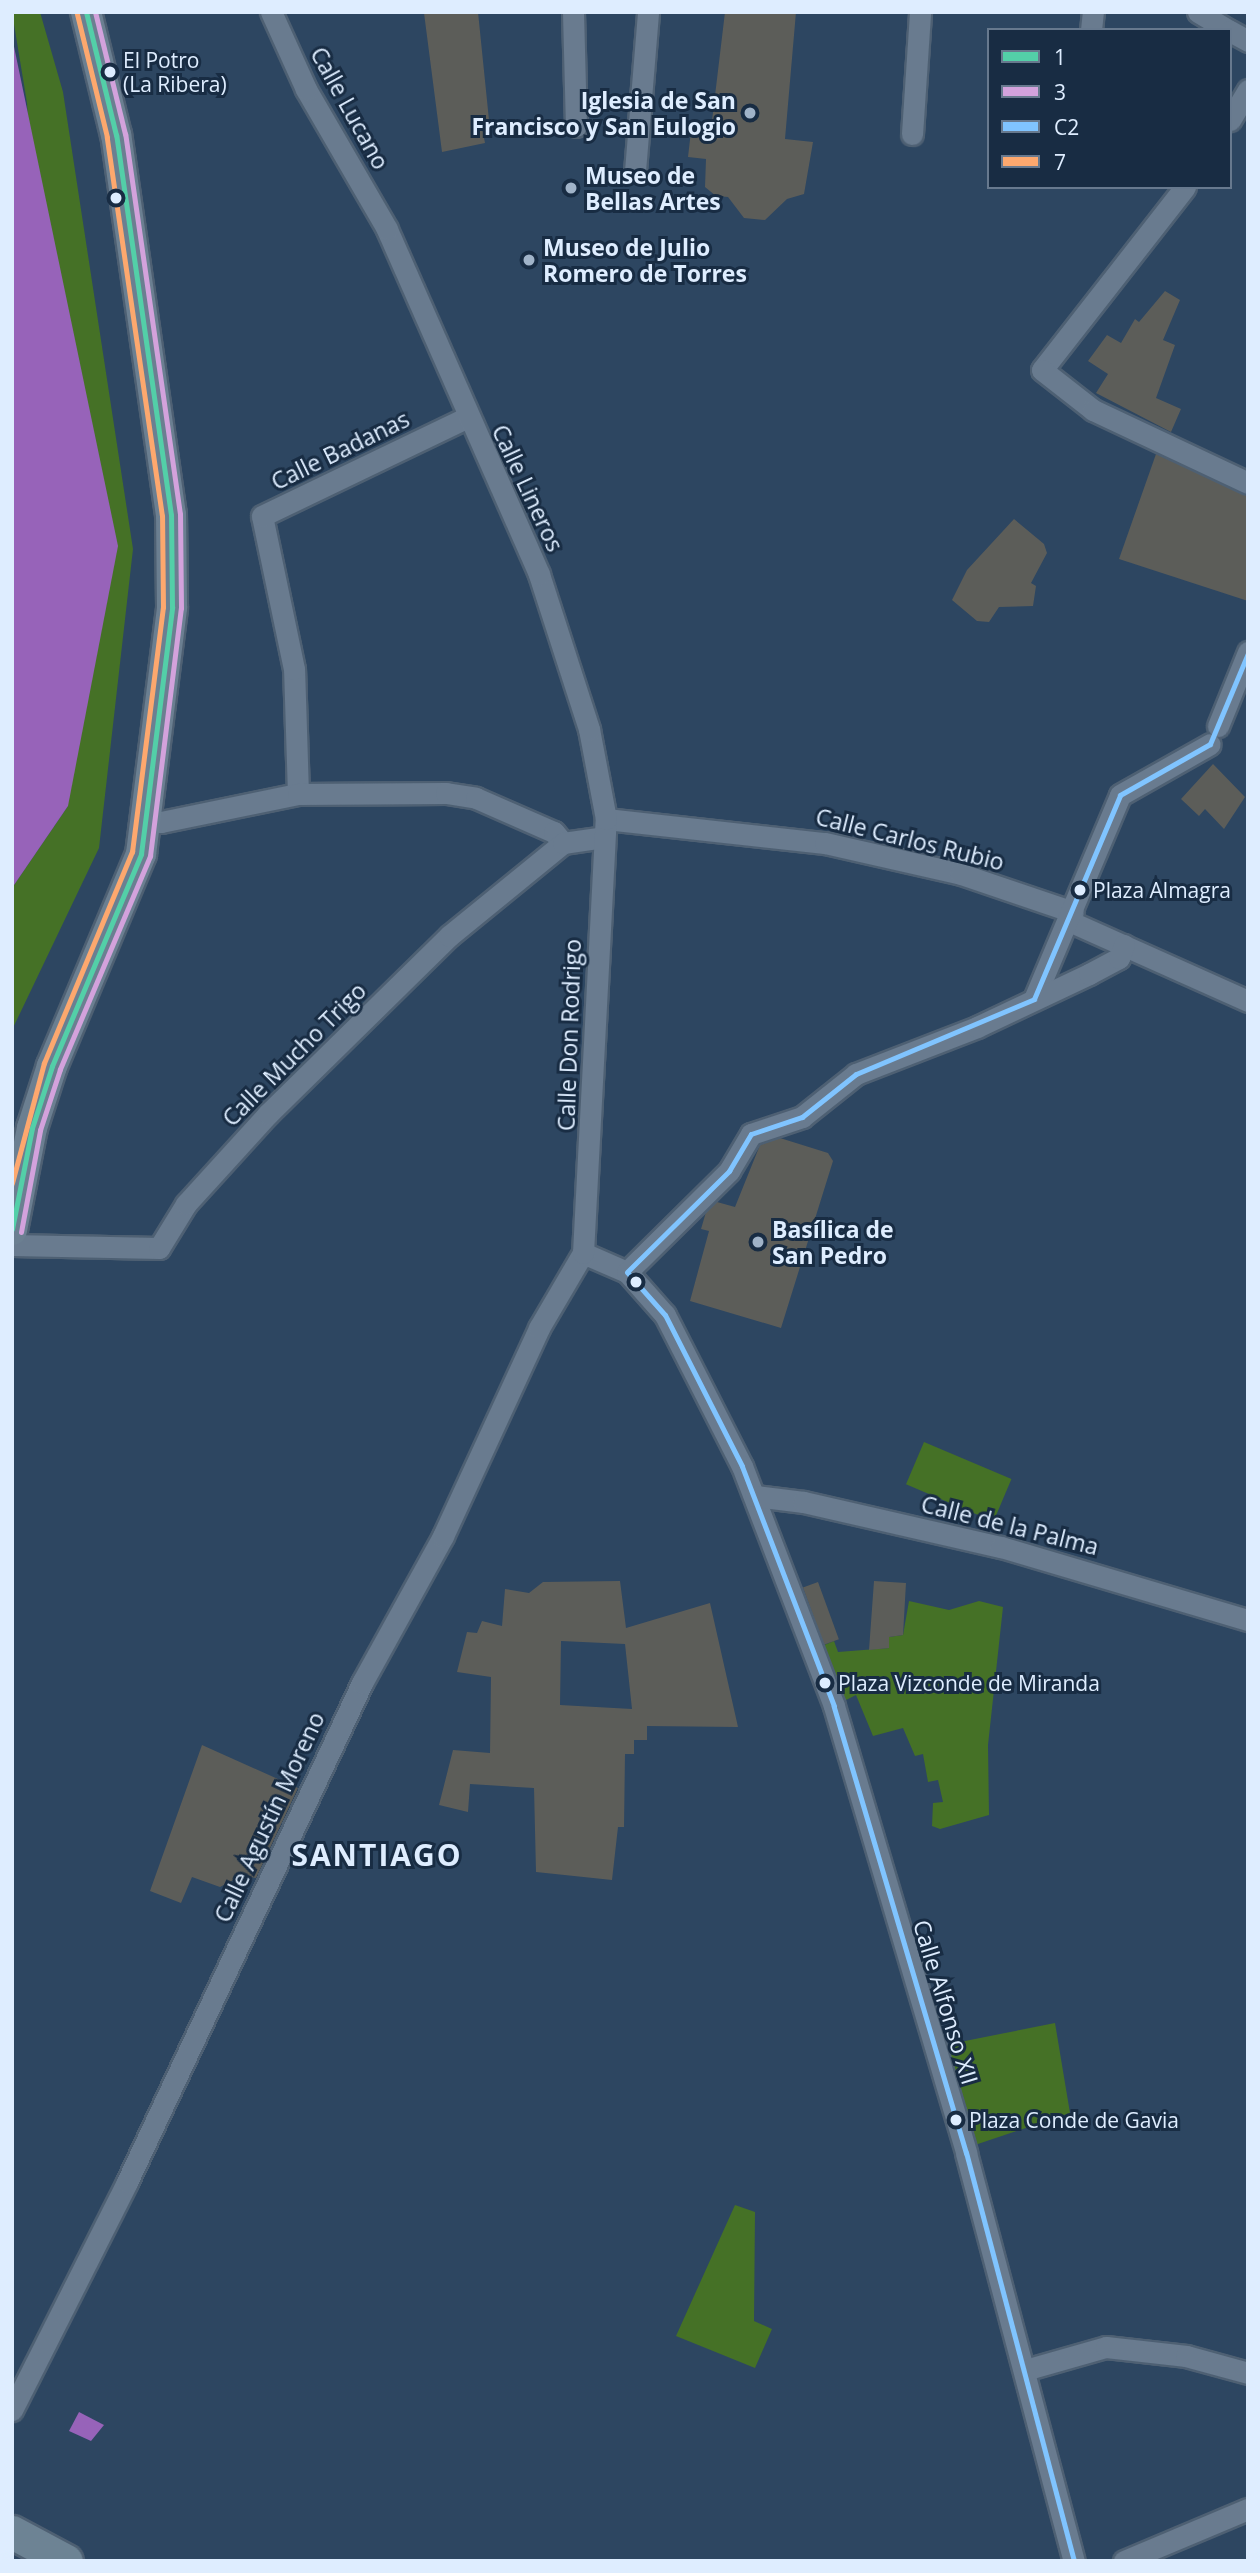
<!DOCTYPE html>
<html>
<head>
<meta charset="utf-8">
<style>
	body { margin:0 }
	#map { position:relative; width:1260px; height:2573px; overflow:hidden; background:#2d4661; font-family:"Open Sans",sans-serif }
	div>[style] { position:absolute }
	.green>* { inset:0; background:#457126; transform-origin:0 0 }
	.water>* { inset:0; background:#9763b9 }
	.building>* { inset:0; background:#5c5d59; transform-origin:0 0 }
	.roads { filter:drop-shadow(2px 0 #4e6073) drop-shadow(-2px 0 #4e6073) drop-shadow(0 2px #4e6073) drop-shadow(0 -2px #4e6073) }
	.street>* { height:21px; margin:-10.5px; padding:0 10.5px; transform-origin:10.5px; border-radius:10.5px; background:#697b8f }
	.secondary>* { height:30px; margin:-15px; padding:0 15px; transform-origin:15px; border-radius:15px; background:#6b7f91 }
	.primary>* { height:33px; margin:-16.5px; padding:0 16.5px; transform-origin:16.5px; border-radius:16.5px; background:#6d8394 }
	.bus-1>* { height:5px; margin:-2.5px; padding:0 2.5px; transform-origin:2.5px; border-radius:2.5px; background:#53cfa8 }
	.bus-2>* { height:5px; margin:-2.5px; padding:0 2.5px; transform-origin:2.5px; border-radius:2.5px; background:#d3a2dc }
	.bus-3>* { height:5px; margin:-2.5px; padding:0 2.5px; transform-origin:2.5px; border-radius:2.5px; background:#80c4ff }
	.bus-4>* { height:5px; margin:-2.5px; padding:0 2.5px; transform-origin:2.5px; border-radius:2.5px; background:#fda86e }
	.dots>* { width:19px; height:19px; translate:-50% -50%; box-sizing:border-box; border:4px solid #182c43; border-radius:50% }
	span { translate:-50% -50%; white-space:nowrap; text-align:center; line-height:1.15; -webkit-text-stroke:6px #182c43; paint-order:stroke }
	.bus-label { font-size:21px; color:#deedff }
	.left { translate:0 -50%; text-align:left }
	.poi-label { font-size:23px; color:#deedff; font-weight:700 }
	.right { translate:-100% -50%; text-align:right }
	.street-label { font-size:23px; color:#deedff }
	.district-label { font-size:30px; color:#deedff; font-weight:700; letter-spacing:2px }
	.frame { position:absolute; inset:0; border:14px solid #deedff; pointer-events:none }
	.legend { position:absolute; left:987px; top:28px; width:245px; height:161px; box-sizing:border-box; background:#182c43; border:2px solid #67798e; margin:0; padding:9px 12px; list-style:none; font-size:21px; color:#deedff }
	.legend li { display:flex; align-items:center; gap:14px; height:35px }
	.legend b { width:35px; border:2px solid #67798e }
</style>
</head>
<body>
<div id="map">
	<div class="green">
		<i style="clip-path:polygon(12px 12px,40px 12px,63px 92px,133px 549px,99px 848px,12px 1030px,12px 888px,68px 806px,27px 103px)"></i>
		<i style="left:924px;top:1442px;width:95px;height:46px;rotate:23deg"></i>
		<i style="clip-path:polygon(909px 1601px,949px 1610px,979px 1601px,1003px 1607px,988px 1745px,989px 1815px,940px 1829px,932px 1826px,933px 1803px,943px 1802px,938px 1780px,928px 1782px,923px 1754px,915px 1756px,903px 1728px,873px 1736px,856px 1695px,834px 1706px,817px 1648px,834px 1641px,838px 1652px,889px 1648px,889px 1637px,903px 1635px)"></i>
		<i style="clip-path:polygon(1055px 2023px,1070px 2113px,972px 2146px,940px 2046px)"></i>
		<i style="clip-path:polygon(735px 2205px,755px 2212px,754px 2321px,772px 2329px,755px 2368px,676px 2336px)"></i>
	</div>
	<div class="water">
		<i style="clip-path:polygon(12px 37px,118px 546px,68px 806px,12px 888px)"></i>
		<i style="clip-path:polygon(79px 2412px,104px 2425px,91px 2441px,69px 2431px)"></i>
	</div>
	<div class="building">
		<i style="clip-path:polygon(478px 12px,489px 120px,481px 122px,485px 143px,442px 152px,424px 13px)"></i>
		<i style="clip-path:polygon(725px 12px,796px 12px,785px 139px,813px 142px,804px 194px,787px 199px,765px 220px,744px 218px,728px 197px,716px 196px,705px 187px,706px 159px,688px 157px,691px 131px,711px 129px)"></i>
		<i style="clip-path:polygon(1165px 291px,1180px 300px,1163px 340px,1175px 345px,1156px 398px,1181px 409px,1171px 432px,1096px 393px,1108px 374px,1088px 361px,1107px 335px,1121px 343px,1135px 319px,1139px 322px)"></i>
		<i style="clip-path:polygon(1156px 454px,1248px 496px,1248px 601px,1119px 559px)"></i>
		<i style="clip-path:polygon(1014px 519px,1044px 544px,1047px 553px,1031px 583px,1036px 586px,1033px 606px,999px 607px,989px 622px,977px 621px,952px 600px,967px 570px)"></i>
		<i style="clip-path:polygon(1213px 764px,1245px 797px,1224px 829px,1205px 809px,1199px 816px,1181px 799px)"></i>
		<i style="clip-path:polygon(780px 1138px,828px 1153px,833px 1161px,781px 1328px,690px 1301px,709px 1231px,701px 1229px,706px 1212px,717px 1202px,735px 1207px,760px 1145px)"></i>
		<i style="clip-path:polygon(evenodd,620px 1581px,626px 1628px,710px 1603px,738px 1727px,647px 1726px,647px 1740px,634px 1740px,634px 1754px,625px 1754px,624px 1827px,618px 1827px,612px 1880px,536px 1872px,534px 1788px,470px 1784px,468px 1812px,439px 1805px,453px 1750px,490px 1753px,491px 1677px,457px 1672px,467px 1632px,477px 1633px,482px 1621px,502px 1626px,505px 1589px,529px 1593px,543px 1582px,620px 1581px,561px 1641px,625px 1644px,632px 1709px,560px 1705px,561px 1641px)"></i>
		<i style="clip-path:polygon(874px 1581px,906px 1583px,903px 1635px,889px 1637px,889px 1648px,869px 1650px)"></i>
		<i style="left:818px;top:1582px;width:61px;height:16px;rotate:70deg"></i>
		<i style="clip-path:polygon(202px 1745px,298px 1788px,256px 1878px,241px 1876px,220px 1887px,192px 1877px,181px 1903px,150px 1891px)"></i>
	</div>
	<div class="roads">
		<div class="street">
			<i style="left:573px;top:12px;width:114px;rotate:88.5deg"></i>
			<i style="left:1198px;top:12px;width:35px;rotate:31deg"></i>
			<i style="left:1091px;top:30px;width:18px;rotate:-84deg"></i>
			<i style="left:1230px;top:31px;width:21px;rotate:29deg"></i>
			<i style="left:1230px;top:120px;width:35px;rotate:-59deg"></i>
			<i style="left:912px;top:134px;width:122px;rotate:-86.2deg"></i>
			<i style="left:635px;top:171px;width:160px;rotate:-85.3deg"></i>
			<i style="left:1185px;top:187px;width:232px;rotate:128deg"></i>
			<i style="left:1042px;top:370px;width:65px;rotate:38.1deg"></i>
			<i style="left:1093px;top:410px;width:171px;rotate:25.2deg"></i>
			<i style="left:1218px;top:726px;width:80px;rotate:-67.9deg"></i>
			<i style="left:298px;top:794px;width:125px;rotate:-91.8deg"></i>
			<i style="left:294px;top:669px;width:156px;rotate:-101.8deg"></i>
			<i style="left:262px;top:516px;width:226px;rotate:-25.7deg"></i>
			<i style="left:606px;top:819px;width:220px;rotate:6.3deg"></i>
			<i style="left:825px;top:843px;width:139px;rotate:12.8deg"></i>
			<i style="left:961px;top:874px;width:118px;rotate:18.7deg"></i>
			<i style="left:148px;top:820px;width:13px;rotate:9deg"></i>
			<i style="left:161px;top:822px;width:140px;rotate:-11.6deg"></i>
			<i style="left:298px;top:794px;width:148px;rotate:-0.4deg"></i>
			<i style="left:446px;top:793px;width:30px;rotate:9deg"></i>
			<i style="left:476px;top:798px;width:85px;rotate:23.6deg"></i>
			<i style="left:554px;top:832px;width:14px;rotate:51deg"></i>
			<i style="left:1069px;top:921px;width:196px;rotate:24.1deg"></i>
			<i style="left:1034px;top:999px;width:221px;rotate:-67.1deg"></i>
			<i style="left:1120px;top:795px;width:103px;rotate:-29.5deg"></i>
			<i style="left:12px;top:1245px;width:147px;rotate:1.2deg"></i>
			<i style="left:159px;top:1248px;width:52px;rotate:-58.5deg"></i>
			<i style="left:186px;top:1204px;width:122px;rotate:-47.7deg"></i>
			<i style="left:268px;top:1114px;width:254px;rotate:-44.5deg"></i>
			<i style="left:449px;top:936px;width:147px;rotate:-39.2deg"></i>
			<i style="left:563px;top:843px;width:41px;rotate:-8.3deg"></i>
			<i style="left:583px;top:1253px;width:48px;rotate:23.4deg"></i>
			<i style="left:627px;top:1272px;width:57px;rotate:48.5deg"></i>
			<i style="left:665px;top:1315px;width:169px;rotate:63deg"></i>
			<i style="left:742px;top:1466px;width:257px;rotate:69deg"></i>
			<i style="left:834px;top:1706px;width:466px;rotate:73.5deg"></i>
			<i style="left:966px;top:2153px;width:422px;rotate:75.2deg"></i>
			<i style="left:627px;top:1272px;width:144px;rotate:-44.7deg"></i>
			<i style="left:729px;top:1171px;width:43px;rotate:-59.3deg"></i>
			<i style="left:751px;top:1134px;width:54px;rotate:-18.4deg"></i>
			<i style="left:802px;top:1117px;width:69px;rotate:-38.5deg"></i>
			<i style="left:856px;top:1074px;width:130px;rotate:-21.2deg"></i>
			<i style="left:977px;top:1027px;width:124px;rotate:-25.3deg"></i>
			<i style="left:1089px;top:974px;width:34px;rotate:-28deg"></i>
			<i style="left:1119px;top:958px;width:14px;rotate:-69deg"></i>
			<i style="left:755px;top:1496px;width:49px;rotate:7deg"></i>
			<i style="left:804px;top:1502px;width:202px;rotate:12.9deg"></i>
			<i style="left:1001px;top:1547px;width:258px;rotate:16.5deg"></i>
			<i style="left:1025px;top:2370px;width:84px;rotate:-15.9deg"></i>
			<i style="left:1106px;top:2347px;width:81px;rotate:6.4deg"></i>
			<i style="left:1186px;top:2356px;width:64px;rotate:15.3deg"></i>
			<i style="left:12px;top:2410px;width:255px;rotate:-63.2deg"></i>
			<i style="left:127px;top:2182px;width:552px;rotate:-64.78deg"></i>
			<i style="left:362px;top:1683px;width:168px;rotate:-61.1deg"></i>
			<i style="left:443px;top:1536px;width:229px;rotate:-65.2deg"></i>
			<i style="left:539px;top:1328px;width:87px;rotate:-59.6deg"></i>
			<i style="left:583px;top:1253px;width:435px;rotate:-87deg"></i>
			<i style="left:606px;top:819px;width:92px;rotate:-100.7deg"></i>
			<i style="left:589px;top:729px;width:163px;rotate:-107.9deg"></i>
			<i style="left:539px;top:574px;width:377px;rotate:-113.8deg"></i>
			<i style="left:387px;top:229px;width:162px;rotate:-120.1deg"></i>
			<i style="left:306px;top:89px;width:85px;rotate:-114.4deg"></i>
			<i style="left:1124px;top:2561px;width:134px;rotate:-22.8deg"></i>
		</div>
		<div class="secondary">
			<i style="left:12px;top:1230px;width:104px;rotate:-78.9deg"></i>
			<i style="left:32px;top:1128px;width:65px;rotate:-72.1deg"></i>
			<i style="left:52px;top:1066px;width:230px;rotate:-67.2deg"></i>
			<i style="left:141px;top:854px;width:249px;rotate:-82.8deg"></i>
			<i style="left:172px;top:607px;width:92px;rotate:-90.6deg"></i>
			<i style="left:171px;top:515px;width:384px;rotate:-98.2deg"></i>
			<i style="left:116px;top:135px;width:127px;rotate:-103.7deg"></i>
		</div>
		<div class="primary">
			<i style="left:12px;top:2532px;width:61px;rotate:28.2deg"></i>
		</div>
	</div>
	<div class="bus-1">
		<i style="left:12px;top:1229px;width:103px;rotate:-78.8deg"></i>
		<i style="left:32px;top:1128px;width:65px;rotate:-72.1deg"></i>
		<i style="left:52px;top:1066px;width:230px;rotate:-67.2deg"></i>
		<i style="left:141px;top:854px;width:249px;rotate:-82.8deg"></i>
		<i style="left:172px;top:607px;width:92px;rotate:-90.6deg"></i>
		<i style="left:171px;top:515px;width:384px;rotate:-98.2deg"></i>
		<i style="left:116px;top:135px;width:127px;rotate:-103.7deg"></i>
	</div>
	<div class="bus-2">
		<i style="left:21px;top:1232px;width:104px;rotate:-79.4deg"></i>
		<i style="left:40px;top:1130px;width:64px;rotate:-71.8deg"></i>
		<i style="left:60px;top:1069px;width:231px;rotate:-67.1deg"></i>
		<i style="left:150px;top:856px;width:250px;rotate:-82.9deg"></i>
		<i style="left:181px;top:608px;width:94px;rotate:-90.6deg"></i>
		<i style="left:180px;top:514px;width:384px;rotate:-98.2deg"></i>
		<i style="left:125px;top:134px;width:126px;rotate:-103.8deg"></i>
	</div>
	<div class="bus-3">
		<i style="left:1074px;top:2561px;width:422px;rotate:-104.8deg"></i>
		<i style="left:966px;top:2153px;width:466px;rotate:-106.5deg"></i>
		<i style="left:834px;top:1706px;width:257px;rotate:-111deg"></i>
		<i style="left:742px;top:1466px;width:169px;rotate:-117deg"></i>
		<i style="left:665px;top:1315px;width:57px;rotate:-131.5deg"></i>
		<i style="left:627px;top:1272px;width:144px;rotate:-44.7deg"></i>
		<i style="left:729px;top:1171px;width:43px;rotate:-59.3deg"></i>
		<i style="left:751px;top:1134px;width:54px;rotate:-18.4deg"></i>
		<i style="left:802px;top:1117px;width:69px;rotate:-38.5deg"></i>
		<i style="left:856px;top:1074px;width:193px;rotate:-22.8deg"></i>
		<i style="left:1034px;top:999px;width:221px;rotate:-67.1deg"></i>
		<i style="left:1120px;top:795px;width:103px;rotate:-29.5deg"></i>
		<i style="left:1210px;top:744px;width:99px;rotate:-67.3deg"></i>
	</div>
	<div class="bus-4">
		<i style="left:12px;top:1183px;width:124px;rotate:-75.1deg"></i>
		<i style="left:44px;top:1063px;width:229px;rotate:-67.4deg"></i>
		<i style="left:132px;top:852px;width:247px;rotate:-82.8deg"></i>
		<i style="left:163px;top:607px;width:91px;rotate:-90.6deg"></i>
		<i style="left:162px;top:516px;width:383px;rotate:-98.3deg"></i>
		<i style="left:107px;top:137px;width:127px;rotate:-103.7deg"></i>
	</div>
	<div class="dots">
		<i style="left:110px;top:72px;background:#deedff"></i>
		<i style="left:750px;top:113px;background:#a0b3c8"></i>
		<i style="left:571px;top:188px;background:#a0b3c8"></i>
		<i style="left:116px;top:198px;background:#deedff"></i>
		<i style="left:529px;top:260px;background:#a0b3c8"></i>
		<i style="left:1080px;top:890px;background:#deedff"></i>
		<i style="left:758px;top:1242px;background:#a0b3c8"></i>
		<i style="left:636px;top:1282px;background:#deedff"></i>
		<i style="left:825px;top:1683px;background:#deedff"></i>
		<i style="left:956px;top:2120px;background:#deedff"></i>
	</div>
	<div class="bus-label">
		<span class="left" style="left:123px;top:72px">El Potro<br>(La Ribera)</span>
		<span class="left" style="left:1093px;top:890px">Plaza Almagra</span>
		<span class="left" style="left:838px;top:1683px">Plaza Vizconde de Miranda</span>
		<span class="left" style="left:969px;top:2120px">Plaza Conde de Gavia</span>
	</div>
	<div class="poi-label">
		<span class="right" style="left:736px;top:113px">Iglesia de San<br>Francisco y San Eulogio</span>
		<span class="left" style="left:585px;top:188px">Museo de<br>Bellas Artes</span>
		<span class="left" style="left:543px;top:260px">Museo de Julio<br>Romero de Torres</span>
		<span class="left" style="left:772px;top:1242px">Basílica de<br>San Pedro</span>
	</div>
	<div class="street-label">
		<span style="left:350px;top:108px;rotate:61deg">Calle Lucano</span>
		<span style="left:340px;top:450px;rotate:-26deg">Calle Badanas</span>
		<span style="left:528px;top:488px;rotate:65deg">Calle Lineros</span>
		<span style="left:910px;top:839px;rotate:14deg">Calle Carlos Rubio</span>
		<span style="left:569px;top:1035px;rotate:-88deg">Calle Don Rodrigo</span>
		<span style="left:294px;top:1054px;rotate:-45deg">Calle Mucho Trigo</span>
		<span style="left:1010px;top:1525px;rotate:14deg">Calle de la Palma</span>
		<span style="left:269px;top:1817px;rotate:-65deg">Calle Agustín Moreno</span>
		<span style="left:946px;top:2002px;rotate:73deg">Calle Alfonso XII</span>
	</div>
	<div class="district-label">
		<span style="left:377px;top:1855px">SANTIAGO</span>
	</div>
	<div class="frame"></div>
	<ul class="legend">
	<li><b style="height:9px;background:#53cfa8"></b>1</li>
	<li><b style="height:9px;background:#d3a2dc"></b>3</li>
	<li><b style="height:9px;background:#80c4ff"></b>C2</li>
	<li><b style="height:9px;background:#fda86e"></b>7</li>
	</ul>
</div>
</body>
</html>
